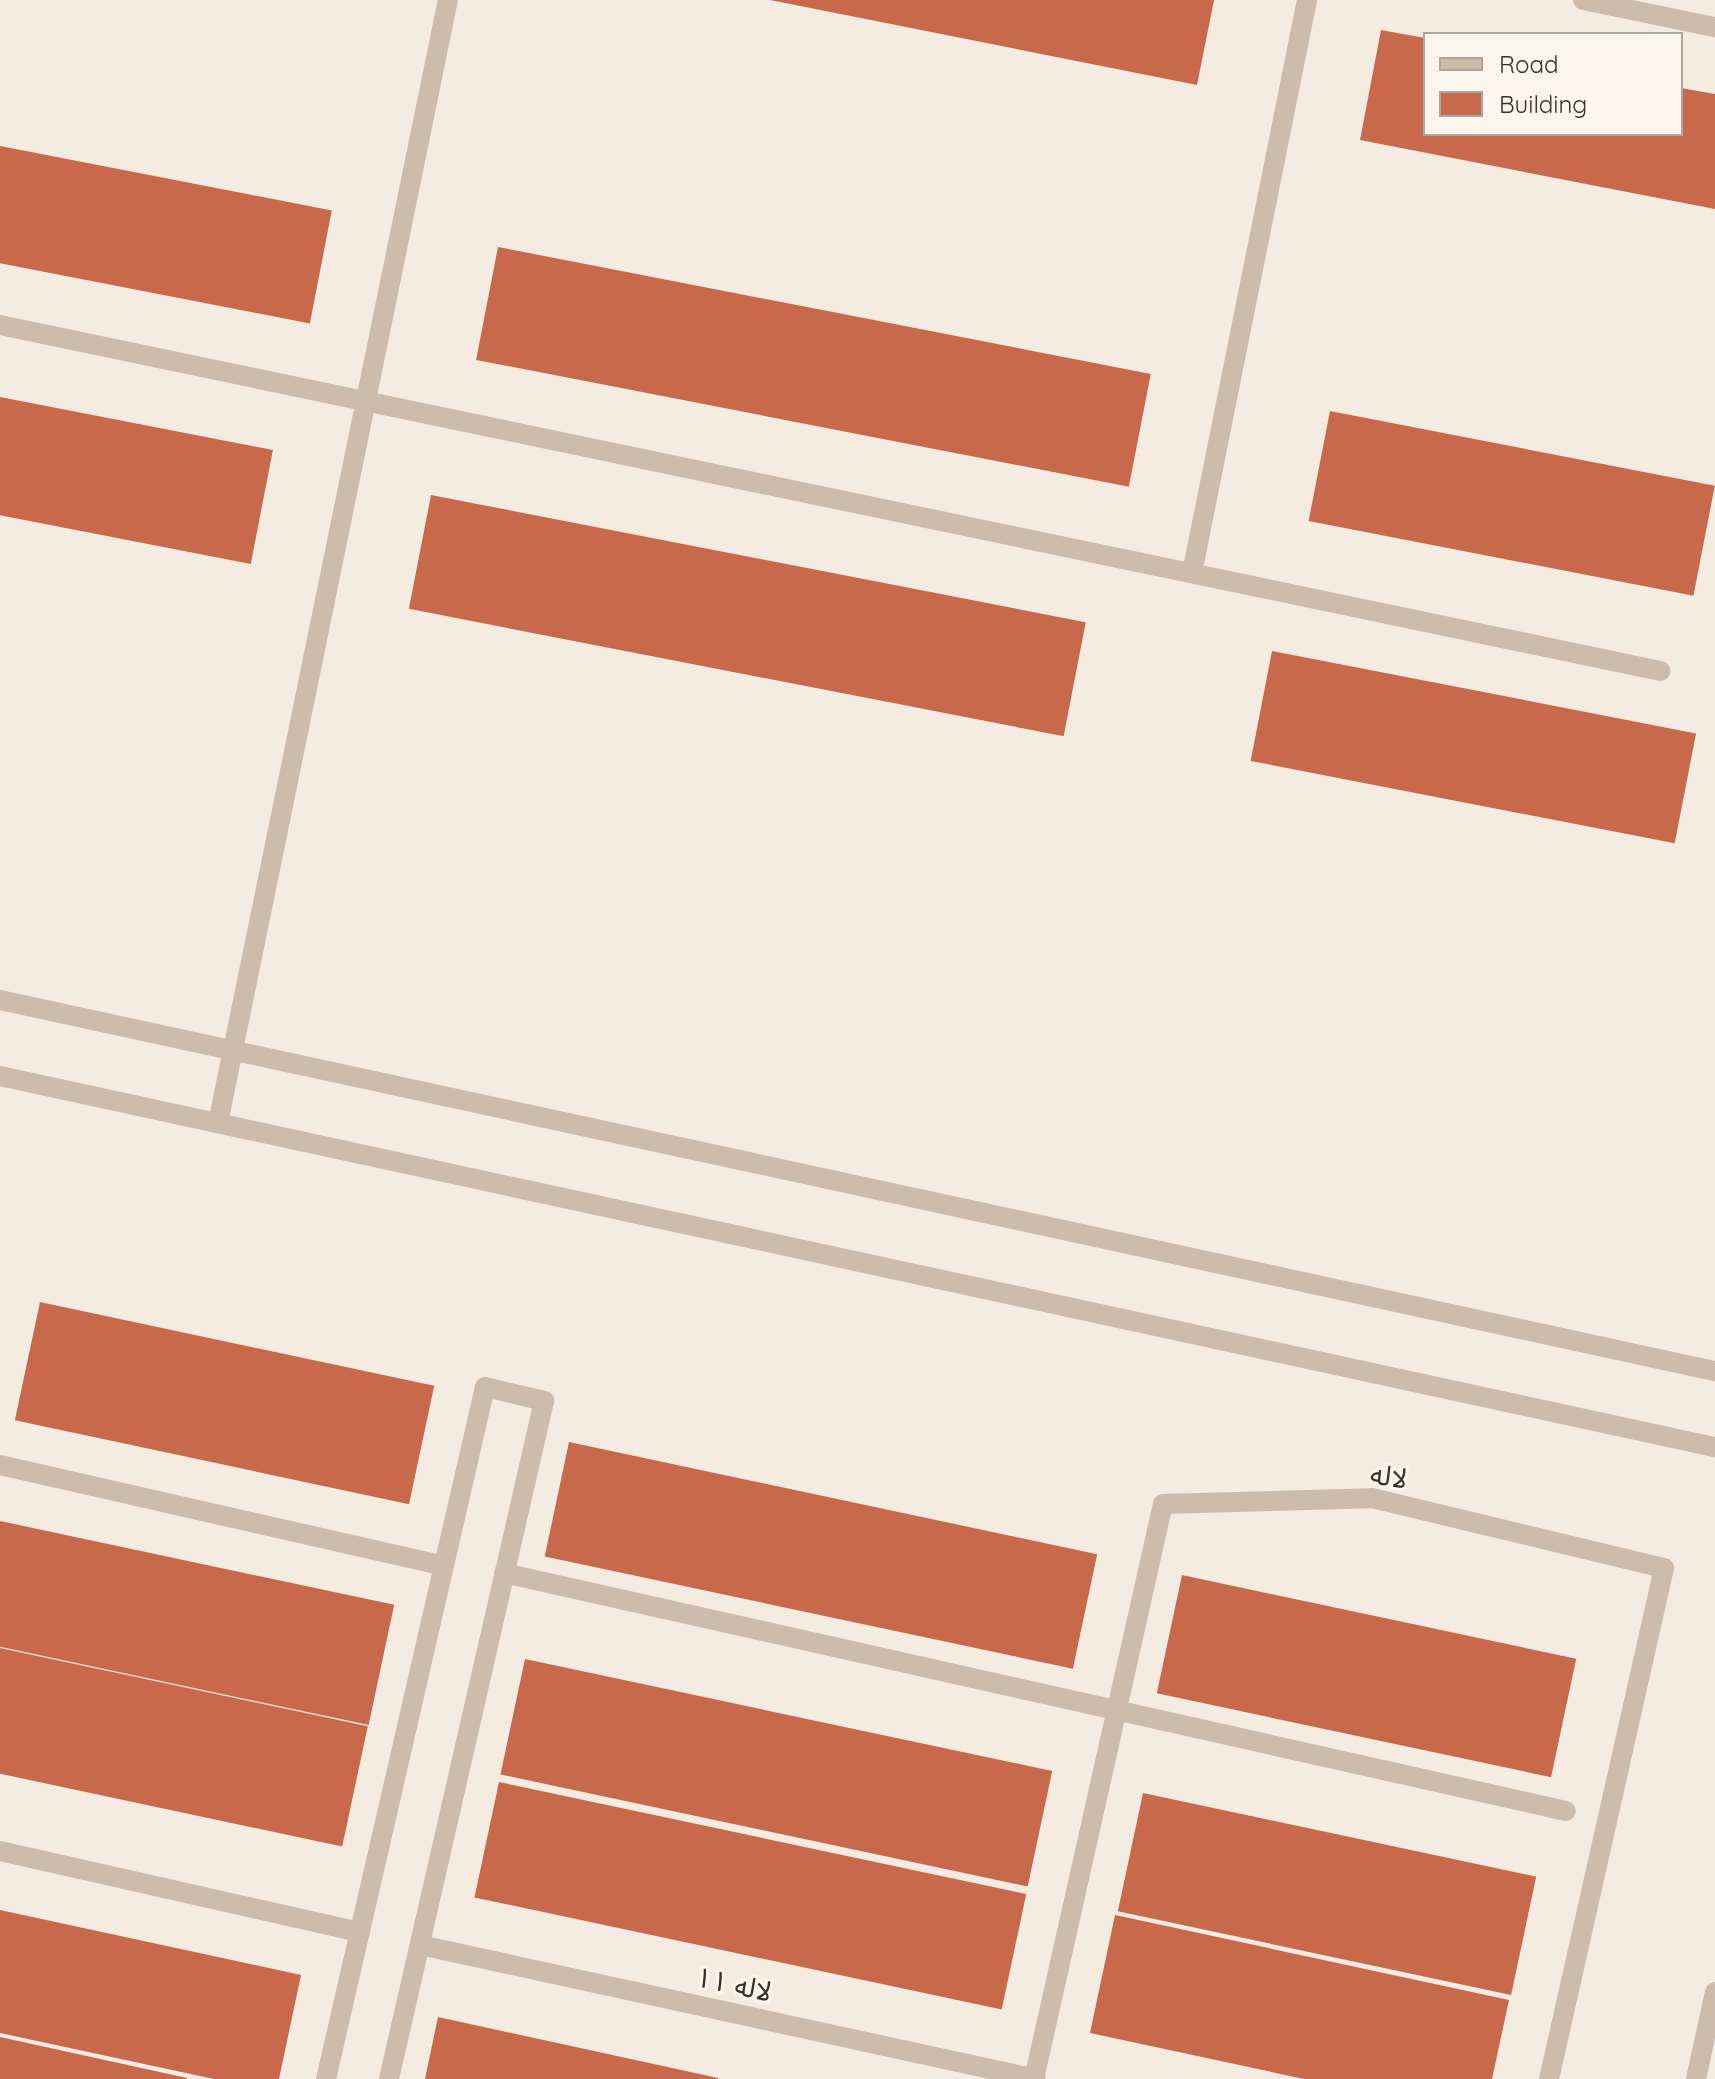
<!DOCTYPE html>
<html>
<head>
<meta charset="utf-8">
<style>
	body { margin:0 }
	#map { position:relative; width:1715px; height:2079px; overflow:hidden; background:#f4ebe1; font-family:Quicksand,"Noto Sans Arabic",sans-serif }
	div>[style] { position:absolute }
	.building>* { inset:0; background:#c8694b; transform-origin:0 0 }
	.minor>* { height:20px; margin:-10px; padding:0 10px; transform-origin:10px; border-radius:10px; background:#cdbbac }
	span { translate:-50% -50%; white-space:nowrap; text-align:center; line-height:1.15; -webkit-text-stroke:6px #fbf5ee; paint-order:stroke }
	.street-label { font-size:28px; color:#3b302b }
	.legend { position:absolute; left:1423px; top:32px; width:260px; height:104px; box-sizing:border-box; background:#fbf5ee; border:2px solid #aea6a0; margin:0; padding:10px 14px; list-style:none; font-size:24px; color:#3b302b }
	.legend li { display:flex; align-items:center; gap:16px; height:40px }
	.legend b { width:40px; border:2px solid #aea6a0 }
</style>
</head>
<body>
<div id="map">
	<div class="building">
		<i style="clip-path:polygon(770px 0,1214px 0,1197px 85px)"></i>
		<i style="clip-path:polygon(1381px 30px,1425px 38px,1425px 134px,1681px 134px,1681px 88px,1715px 94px,1715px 209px,1360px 140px)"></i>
		<i style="left:0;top:146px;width:338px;height:115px;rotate:11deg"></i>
		<i style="left:498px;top:247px;width:665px;height:115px;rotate:11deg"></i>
		<i style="left:0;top:397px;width:278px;height:116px;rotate:11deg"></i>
		<i style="left:1330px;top:411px;width:392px;height:112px;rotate:11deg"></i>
		<i style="left:431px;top:495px;width:667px;height:116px;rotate:11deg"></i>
		<i style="left:1272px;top:651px;width:432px;height:112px;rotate:11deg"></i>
		<i style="left:40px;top:1302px;width:403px;height:121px;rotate:12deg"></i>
		<i style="left:569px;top:1442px;width:540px;height:117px;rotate:12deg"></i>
		<i style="left:0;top:1521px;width:403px;height:123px;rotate:12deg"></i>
		<i style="left:1182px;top:1575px;width:403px;height:121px;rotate:12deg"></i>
		<i style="left:0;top:1648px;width:376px;height:123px;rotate:12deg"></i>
		<i style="left:525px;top:1659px;width:539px;height:118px;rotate:12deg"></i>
		<i style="left:499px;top:1782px;width:539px;height:118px;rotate:12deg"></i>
		<i style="left:1143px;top:1793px;width:402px;height:121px;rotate:12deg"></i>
		<i style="clip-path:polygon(0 1910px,301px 1975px,279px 2079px,214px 2079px,0 2033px)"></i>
		<i style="clip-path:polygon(1115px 1915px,1509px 2000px,1492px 2079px,1304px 2079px,1090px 2033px)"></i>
		<i style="clip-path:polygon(438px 2017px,718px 2078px,718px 2079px,425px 2079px)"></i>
		<i style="clip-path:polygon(0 2037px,187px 2078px,187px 2079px,0 2079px)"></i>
	</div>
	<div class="minor">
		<i style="left:1583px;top:0;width:135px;rotate:11.6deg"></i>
		<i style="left:0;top:325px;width:1696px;rotate:11.77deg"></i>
		<i style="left:1192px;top:573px;width:584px;rotate:-78.65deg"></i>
		<i style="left:0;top:1000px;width:1755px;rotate:12.21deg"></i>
		<i style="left:0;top:1076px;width:1755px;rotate:12.21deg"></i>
		<i style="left:218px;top:1123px;width:1146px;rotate:-78.43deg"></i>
		<i style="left:0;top:1465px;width:454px;rotate:12.8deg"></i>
		<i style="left:504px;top:1573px;width:1088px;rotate:12.63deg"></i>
		<i style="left:0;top:1851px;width:369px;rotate:12.7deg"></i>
		<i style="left:420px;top:1945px;width:630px;rotate:12.27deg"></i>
		<i style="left:326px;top:2079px;width:710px;rotate:-77.06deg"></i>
		<i style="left:485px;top:1387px;width:61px;rotate:13.3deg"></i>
		<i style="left:544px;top:1401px;width:695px;rotate:102.88deg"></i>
		<i style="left:1034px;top:2079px;width:589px;rotate:-77.36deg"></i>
		<i style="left:1163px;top:1504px;width:209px;rotate:-1.6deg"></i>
		<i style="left:1372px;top:1498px;width:300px;rotate:13.5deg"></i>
		<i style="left:1664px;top:1568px;width:524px;rotate:102.68deg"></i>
		<i style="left:1696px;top:2079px;width:89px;rotate:-77.7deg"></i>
	</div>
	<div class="street-label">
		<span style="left:1389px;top:1476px;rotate:9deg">لاله</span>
		<span style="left:734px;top:1984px;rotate:12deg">لاله ۱۱</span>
	</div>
	<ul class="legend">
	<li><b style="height:10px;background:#cdbbac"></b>Road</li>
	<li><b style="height:22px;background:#c8694b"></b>Building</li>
	</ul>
</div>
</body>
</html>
